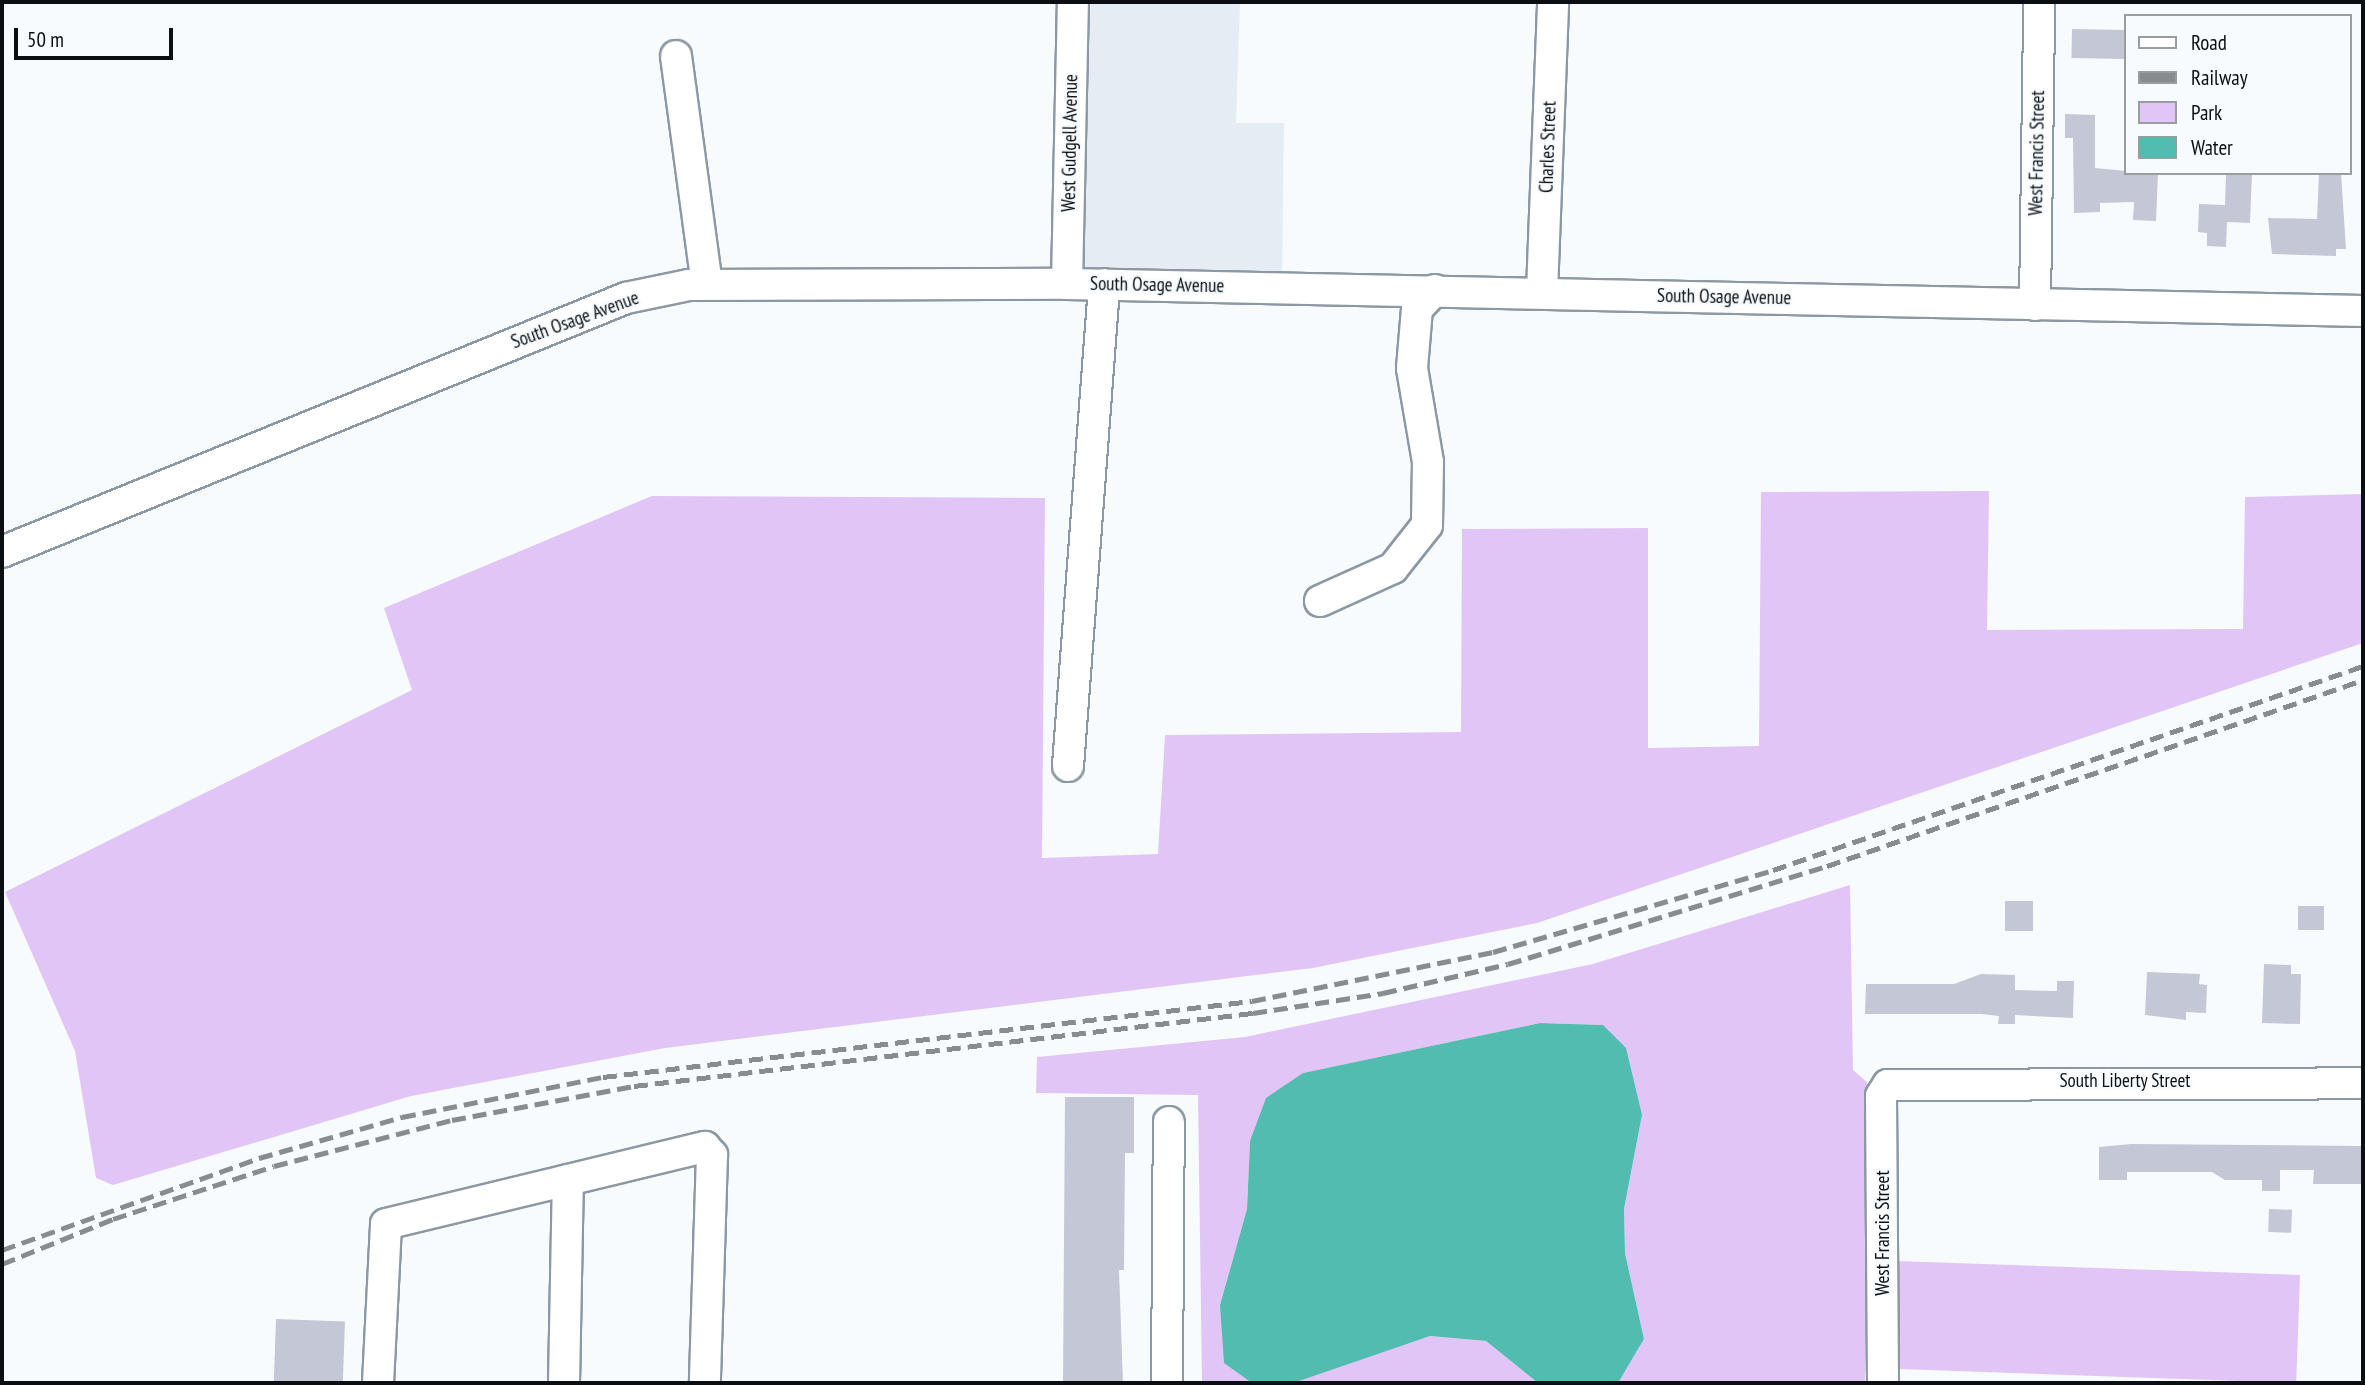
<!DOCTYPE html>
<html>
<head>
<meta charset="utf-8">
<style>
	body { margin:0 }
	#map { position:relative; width:2365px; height:1385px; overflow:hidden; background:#f8fbfd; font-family:"PT Sans Narrow",sans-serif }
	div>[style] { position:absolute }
	.built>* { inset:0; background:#e5ecf3 }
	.green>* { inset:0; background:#e1c5f6; transform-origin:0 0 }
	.water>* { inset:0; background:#52bcb0 }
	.building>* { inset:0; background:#c4c7d5; transform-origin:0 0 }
	.roads { filter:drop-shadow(2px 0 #8c98a3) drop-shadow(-2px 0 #8c98a3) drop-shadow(0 2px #8c98a3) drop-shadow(0 -2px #8c98a3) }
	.minor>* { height:30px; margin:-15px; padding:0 15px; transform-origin:15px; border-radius:15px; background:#fff }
	.rail>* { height:5px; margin-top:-2.5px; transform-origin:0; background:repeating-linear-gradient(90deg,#888c8e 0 14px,transparent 0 21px) }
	span { translate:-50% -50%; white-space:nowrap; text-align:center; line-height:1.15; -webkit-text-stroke:5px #f8fbfd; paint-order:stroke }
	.street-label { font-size:19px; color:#0b0f13 }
	.frame { position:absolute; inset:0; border:4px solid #0b0f13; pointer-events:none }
	.legend { position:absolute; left:2124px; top:14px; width:228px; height:161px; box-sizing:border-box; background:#f8fbfd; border:2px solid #999d9f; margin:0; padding:9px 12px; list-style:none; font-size:21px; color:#0b0f13 }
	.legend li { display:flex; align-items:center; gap:14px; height:35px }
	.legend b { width:35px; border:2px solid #999d9f }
	.scale { position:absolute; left:14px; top:28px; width:159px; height:32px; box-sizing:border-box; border:4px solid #0b0f13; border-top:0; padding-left:9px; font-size:21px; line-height:24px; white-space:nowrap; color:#0b0f13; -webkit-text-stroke:5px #f8fbfd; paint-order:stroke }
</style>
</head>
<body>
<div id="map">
	<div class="built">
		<i style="clip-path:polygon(1085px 2px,1240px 2px,1236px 123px,1284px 123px,1282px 279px,1087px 270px,1078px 259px)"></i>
	</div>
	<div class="green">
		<i style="clip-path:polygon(1989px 491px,1987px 630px,2243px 629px,2245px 497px,2363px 494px,2363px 643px,1537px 923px,1313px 968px,665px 1048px,411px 1096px,113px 1185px,96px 1178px,75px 1051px,5px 892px,412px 690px,384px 608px,652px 496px,1045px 498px,1042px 858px,1158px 854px,1165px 735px,1461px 732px,1462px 529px,1648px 528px,1648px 748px,1759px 746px,1761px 492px)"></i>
		<i style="clip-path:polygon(1850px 885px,1853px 1070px,1867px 1082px,1865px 1383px,1618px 1383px,1644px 1339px,1625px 1253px,1624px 1209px,1642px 1115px,1603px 1025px,1540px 1023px,1303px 1073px,1250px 1141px,1247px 1209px,1220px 1305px,1380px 1350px,1430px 1336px,1486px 1341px,1538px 1383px,1202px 1383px,1198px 1095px,1036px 1093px,1037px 1057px,1245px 1037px,1593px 964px)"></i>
		<i style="left:2300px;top:1275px;width:108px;height:404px;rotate:92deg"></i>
	</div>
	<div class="water">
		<i style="clip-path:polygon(1540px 1023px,1603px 1025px,1626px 1048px,1642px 1115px,1624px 1209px,1625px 1253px,1644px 1339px,1618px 1383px,1538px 1383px,1486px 1341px,1430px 1336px,1296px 1382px,1252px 1383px,1224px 1363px,1220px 1305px,1247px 1209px,1250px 1141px,1266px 1098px,1303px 1073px)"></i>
	</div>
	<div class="building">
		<i style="left:2072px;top:29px;width:53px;height:29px;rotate:1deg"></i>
		<i style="clip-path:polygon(2065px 114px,2095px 115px,2095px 168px,2158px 174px,2156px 221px,2133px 220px,2134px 202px,2100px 203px,2100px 212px,2074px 213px,2073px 138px,2065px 138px)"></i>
		<i style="clip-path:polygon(2226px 173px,2252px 173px,2250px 223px,2227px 222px,2226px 247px,2207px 246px,2207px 233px,2198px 232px,2199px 204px,2225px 205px)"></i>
		<i style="clip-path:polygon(2319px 173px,2341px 173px,2346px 249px,2336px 249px,2336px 256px,2272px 254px,2268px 218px,2317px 219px)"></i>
		<i style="left:2005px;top:901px;width:28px;height:30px"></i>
		<i style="left:2298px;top:906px;width:26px;height:24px"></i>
		<i style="clip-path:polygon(2264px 964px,2291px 965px,2291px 974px,2301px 974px,2300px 1024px,2262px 1023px)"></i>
		<i style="clip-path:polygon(2147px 972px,2200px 974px,2199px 984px,2207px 985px,2206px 1013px,2186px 1012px,2186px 1020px,2145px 1015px)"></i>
		<i style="clip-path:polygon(1981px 974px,2015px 975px,2015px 990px,2057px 991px,2057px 981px,2074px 981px,2073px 1018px,2015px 1015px,2015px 1024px,1998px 1024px,1999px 1016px,1981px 1014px,1865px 1014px,1866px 984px,1954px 984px)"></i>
		<i style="clip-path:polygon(1065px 1097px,1134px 1097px,1134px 1153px,1125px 1153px,1124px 1270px,1119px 1270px,1123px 1383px,1063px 1383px)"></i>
		<i style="clip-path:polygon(2131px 1144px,2363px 1146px,2363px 1184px,2313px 1184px,2314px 1170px,2280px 1170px,2280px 1191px,2262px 1191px,2262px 1180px,2225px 1180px,2212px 1172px,2127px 1172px,2127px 1180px,2099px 1180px,2099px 1147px)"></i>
		<i style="left:2269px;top:1209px;width:23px;height:23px;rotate:2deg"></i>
		<i style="left:276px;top:1319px;width:69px;height:64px;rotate:2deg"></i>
	</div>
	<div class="roads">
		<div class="minor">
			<i style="left:676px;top:56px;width:230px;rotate:82.3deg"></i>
			<i style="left:1067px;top:284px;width:282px;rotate:-88.8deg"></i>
			<i style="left:1542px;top:292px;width:290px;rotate:-87.8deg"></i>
			<i style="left:2035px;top:305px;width:303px;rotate:-89.2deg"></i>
			<i style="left:2px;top:552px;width:674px;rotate:-22.15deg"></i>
			<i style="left:626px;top:298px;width:64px;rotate:-11.7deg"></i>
			<i style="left:689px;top:285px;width:378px;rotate:-0.2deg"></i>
			<i style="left:1067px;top:284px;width:1296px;rotate:1.19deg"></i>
			<i style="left:1320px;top:601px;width:80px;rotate:-24.3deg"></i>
			<i style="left:1393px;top:568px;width:55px;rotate:-51.7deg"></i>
			<i style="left:1427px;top:525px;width:63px;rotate:-89.1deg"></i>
			<i style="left:1428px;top:462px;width:95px;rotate:-99.7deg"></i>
			<i style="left:1412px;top:368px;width:59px;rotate:-85.2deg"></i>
			<i style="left:1417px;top:309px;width:26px;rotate:-47deg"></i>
			<i style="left:1068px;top:766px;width:483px;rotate:-85.7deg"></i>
			<i style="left:378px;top:1383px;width:159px;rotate:-87.1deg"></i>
			<i style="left:386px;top:1224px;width:328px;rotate:-13.6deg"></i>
			<i style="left:705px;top:1147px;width:11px;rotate:49deg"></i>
			<i style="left:712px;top:1155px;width:228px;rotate:91.8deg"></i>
			<i style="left:564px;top:1383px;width:203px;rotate:-88.9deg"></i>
			<i style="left:1167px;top:1383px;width:261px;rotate:-89.6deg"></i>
			<i style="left:1883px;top:1383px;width:287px;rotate:-90.4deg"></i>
			<i style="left:1881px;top:1096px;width:13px;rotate:-58deg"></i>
			<i style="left:1888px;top:1085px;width:475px;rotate:-0.2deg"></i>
		</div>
	</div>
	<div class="rail">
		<i style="left:2px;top:1250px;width:273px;rotate:-19.7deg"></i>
		<i style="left:259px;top:1158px;width:149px;rotate:-16deg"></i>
		<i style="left:402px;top:1117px;width:205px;rotate:-11.3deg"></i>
		<i style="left:603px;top:1077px;width:653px;rotate:-6.68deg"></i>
		<i style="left:1252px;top:1001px;width:246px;rotate:-11.5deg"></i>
		<i style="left:1493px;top:952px;width:292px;rotate:-16.3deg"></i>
		<i style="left:1773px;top:870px;width:624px;rotate:-19.07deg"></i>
		<i style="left:2px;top:1264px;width:120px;rotate:-22.1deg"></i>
		<i style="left:113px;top:1219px;width:169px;rotate:-18.2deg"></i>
		<i style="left:274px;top:1166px;width:184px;rotate:-14.5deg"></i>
		<i style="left:452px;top:1120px;width:185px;rotate:-10.6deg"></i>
		<i style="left:634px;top:1086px;width:623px;rotate:-6.73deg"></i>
		<i style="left:1253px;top:1013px;width:132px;rotate:-8.7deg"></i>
		<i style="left:1383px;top:993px;width:128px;rotate:-13.1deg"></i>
		<i style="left:1508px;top:964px;width:334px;rotate:-17.1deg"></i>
		<i style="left:1827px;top:866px;width:567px;rotate:-19.14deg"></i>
	</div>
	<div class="street-label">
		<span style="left:1070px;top:143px;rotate:-89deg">West Gudgell Avenue</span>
		<span style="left:1548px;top:147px;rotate:-88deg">Charles Street</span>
		<span style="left:2037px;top:153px;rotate:-89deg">West Francis Street</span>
		<span style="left:1157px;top:285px;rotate:1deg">South Osage Avenue</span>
		<span style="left:1724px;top:297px;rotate:1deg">South Osage Avenue</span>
		<span style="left:575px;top:320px;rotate:-20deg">South Osage Avenue</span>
		<span style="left:2125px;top:1081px">South Liberty Street</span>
		<span style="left:1883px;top:1233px;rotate:-90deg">West Francis Street</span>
	</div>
	<div class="frame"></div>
	<ul class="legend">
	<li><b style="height:9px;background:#fff"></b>Road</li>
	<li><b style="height:9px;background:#888c8e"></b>Railway</li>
	<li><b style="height:19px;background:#e1c5f6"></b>Park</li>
	<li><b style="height:19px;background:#52bcb0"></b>Water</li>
	</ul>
	<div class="scale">50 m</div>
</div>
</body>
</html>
